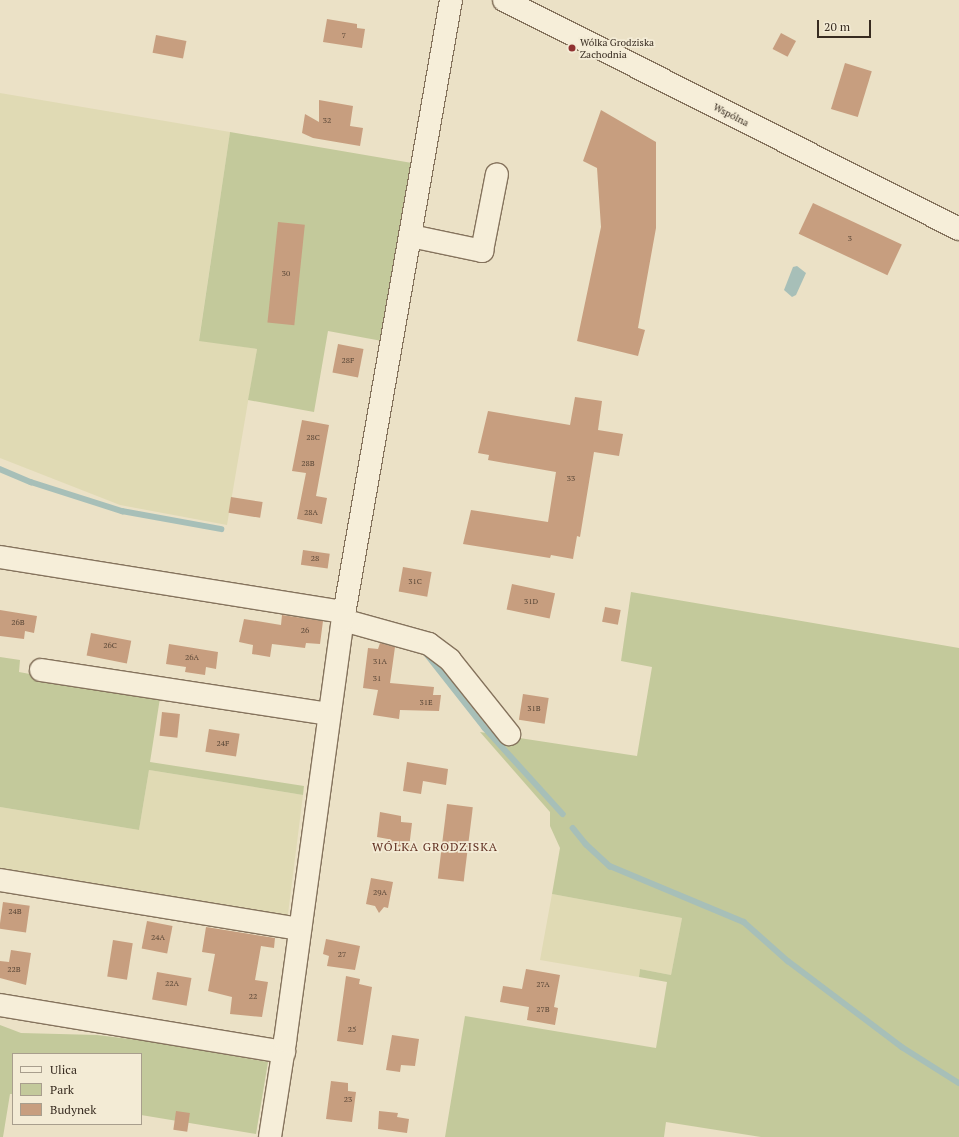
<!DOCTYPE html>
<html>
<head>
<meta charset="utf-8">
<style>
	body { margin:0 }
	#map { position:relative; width:959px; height:1137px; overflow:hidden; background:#ebe1c6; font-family:"PT Serif",serif }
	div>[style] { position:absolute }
	.farmland>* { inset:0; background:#e0dab4 }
	.green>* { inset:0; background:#c3c99b }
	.water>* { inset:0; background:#a7bfb8 }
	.stream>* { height:5.5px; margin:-2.75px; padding:0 2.75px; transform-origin:2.75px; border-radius:2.75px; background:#a7bfb8 }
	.building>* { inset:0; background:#c79e7f; transform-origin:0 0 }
	.roads { filter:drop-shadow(1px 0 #85735d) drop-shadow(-1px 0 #85735d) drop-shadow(0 1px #85735d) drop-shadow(0 -1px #85735d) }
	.minor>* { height:22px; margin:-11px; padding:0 11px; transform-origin:11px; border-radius:11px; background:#f6eed9 }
	.dots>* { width:11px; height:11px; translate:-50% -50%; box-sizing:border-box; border:2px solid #f3ebd5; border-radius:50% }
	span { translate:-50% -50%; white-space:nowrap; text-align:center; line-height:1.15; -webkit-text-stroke:3.5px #f3ebd5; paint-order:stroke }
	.number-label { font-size:8px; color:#5b4838 }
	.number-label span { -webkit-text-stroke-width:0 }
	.poi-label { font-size:10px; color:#372b20 }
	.left { translate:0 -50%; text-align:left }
	.street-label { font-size:10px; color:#372b20 }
	.quarter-label { font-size:12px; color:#603022; letter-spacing:1px }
	.legend { position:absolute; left:12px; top:1053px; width:130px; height:72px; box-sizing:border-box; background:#f3ebd5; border:1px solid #a89e8d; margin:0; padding:5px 7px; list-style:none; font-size:12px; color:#372b20 }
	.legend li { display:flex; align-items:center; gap:8px; height:20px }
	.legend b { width:20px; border:1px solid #a89e8d }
	.scale { position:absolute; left:817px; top:20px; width:54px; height:18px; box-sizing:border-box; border:2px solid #372b20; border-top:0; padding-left:5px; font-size:12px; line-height:14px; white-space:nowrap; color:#372b20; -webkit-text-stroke:3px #f3ebd5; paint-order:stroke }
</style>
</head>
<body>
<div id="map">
	<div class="farmland">
		<i style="clip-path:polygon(0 93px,230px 132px,199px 340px,257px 349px,227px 525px,120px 505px,0 458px)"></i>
		<i style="clip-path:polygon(149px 770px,303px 795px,287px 922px,0 875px,0 807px,139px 830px)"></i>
		<i style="clip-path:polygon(552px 894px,682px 918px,671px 975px,640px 969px,639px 977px,540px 960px)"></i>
	</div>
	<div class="green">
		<i style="clip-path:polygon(230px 132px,412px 163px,382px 341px,328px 331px,314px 412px,248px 400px,257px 349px,199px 341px)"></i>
		<i style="clip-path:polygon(631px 592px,959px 648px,959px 1137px,761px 1137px,666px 1122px,664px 1137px,445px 1137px,465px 1016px,656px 1048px,667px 982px,639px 977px,640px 969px,671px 975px,682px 918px,552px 894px,560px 848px,550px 826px,550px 812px,480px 732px,637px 756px,652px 667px,621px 661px)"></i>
		<i style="clip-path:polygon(0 657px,20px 660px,19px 672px,160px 698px,150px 762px,304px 786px,303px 795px,149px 770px,139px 830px,0 807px)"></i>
		<i style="clip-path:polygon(0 1025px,21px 1033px,97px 1035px,154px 1042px,268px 1062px,256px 1134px,141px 1115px,141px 1054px,13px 1054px,13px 1094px,10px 1094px,3px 1137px,0 1137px)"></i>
	</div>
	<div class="water">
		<i style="clip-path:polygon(797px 266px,806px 273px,796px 295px,792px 297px,784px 290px,793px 267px)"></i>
	</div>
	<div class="stream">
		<i style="left:0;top:469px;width:34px;rotate:23deg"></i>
		<i style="left:31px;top:482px;width:96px;rotate:17.7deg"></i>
		<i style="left:122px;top:511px;width:101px;rotate:10.3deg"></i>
		<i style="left:426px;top:653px;width:95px;rotate:51.8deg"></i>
		<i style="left:485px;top:728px;width:116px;rotate:47.8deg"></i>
		<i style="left:573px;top:828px;width:21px;rotate:51deg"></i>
		<i style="left:586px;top:844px;width:33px;rotate:43deg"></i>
		<i style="left:610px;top:866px;width:145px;rotate:22.7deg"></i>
		<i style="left:744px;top:922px;width:59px;rotate:41.6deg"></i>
		<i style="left:788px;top:961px;width:143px;rotate:37deg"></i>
		<i style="left:902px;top:1047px;width:67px;rotate:32.3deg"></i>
	</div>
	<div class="building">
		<i style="clip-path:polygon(327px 19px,357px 24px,357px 28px,365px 29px,362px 48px,323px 42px)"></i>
		<i style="left:781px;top:33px;width:17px;height:18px;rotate:28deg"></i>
		<i style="left:156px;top:35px;width:31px;height:18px;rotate:11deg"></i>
		<i style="left:845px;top:63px;width:28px;height:48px;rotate:17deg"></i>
		<i style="clip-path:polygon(319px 100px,353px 106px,350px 126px,363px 128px,360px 146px,313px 138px,302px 133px,305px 114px,319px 122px)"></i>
		<i style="clip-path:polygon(601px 110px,656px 142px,656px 228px,638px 328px,645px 330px,638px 356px,577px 341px,601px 227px,597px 168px,583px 161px)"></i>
		<i style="left:813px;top:203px;width:98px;height:34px;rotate:25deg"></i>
		<i style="left:278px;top:222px;width:27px;height:101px;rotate:6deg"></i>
		<i style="left:338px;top:344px;width:26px;height:29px;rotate:11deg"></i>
		<i style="clip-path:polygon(575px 397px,602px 401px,598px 430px,623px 434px,619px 456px,594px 452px,580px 537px,577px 536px,573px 559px,551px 555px,550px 558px,463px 544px,471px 510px,548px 522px,556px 472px,488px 460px,489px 455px,478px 453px,488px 411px,570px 425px)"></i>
		<i style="clip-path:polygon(302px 420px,329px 425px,316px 496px,327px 498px,322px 524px,297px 519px,306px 473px,292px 471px)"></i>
		<i style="left:231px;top:497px;width:32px;height:16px;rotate:9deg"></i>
		<i style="left:303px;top:550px;width:27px;height:15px;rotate:8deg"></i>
		<i style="left:403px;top:567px;width:29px;height:25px;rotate:10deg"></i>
		<i style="left:512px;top:584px;width:44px;height:26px;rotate:12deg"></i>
		<i style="left:605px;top:607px;width:16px;height:15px;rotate:11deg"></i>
		<i style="clip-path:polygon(0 610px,37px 616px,34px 633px,25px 631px,24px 639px,0 636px)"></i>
		<i style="clip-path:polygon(282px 615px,323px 621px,320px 644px,306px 643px,305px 648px,272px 644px,270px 657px,252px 654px,253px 645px,239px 642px,244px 619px,281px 625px)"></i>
		<i style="left:91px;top:633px;width:41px;height:23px;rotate:11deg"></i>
		<i style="clip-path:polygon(380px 643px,395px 647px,390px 683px,434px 687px,433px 695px,441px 695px,439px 711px,400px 710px,399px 719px,373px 715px,378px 690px,363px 688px,368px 648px,378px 649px)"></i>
		<i style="clip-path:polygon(169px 644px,218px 652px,216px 669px,206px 667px,205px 675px,185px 672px,186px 667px,166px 664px)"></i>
		<i style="left:523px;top:694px;width:26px;height:26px;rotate:9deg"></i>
		<i style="left:162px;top:712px;width:18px;height:24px;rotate:6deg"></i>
		<i style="left:209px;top:729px;width:31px;height:23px;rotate:9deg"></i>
		<i style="clip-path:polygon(407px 762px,448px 769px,446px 785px,423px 781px,421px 794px,403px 791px)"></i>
		<i style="left:447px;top:804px;width:26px;height:75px;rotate:7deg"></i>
		<i style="clip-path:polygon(380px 812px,401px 816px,401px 822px,412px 823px,409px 848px,388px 845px,388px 839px,377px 837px)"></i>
		<i style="clip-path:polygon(371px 878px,393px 882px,388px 908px,384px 907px,379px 913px,375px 906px,366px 904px)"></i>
		<i style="left:3px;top:902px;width:27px;height:27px;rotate:8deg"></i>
		<i style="left:147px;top:921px;width:26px;height:28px;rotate:11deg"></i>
		<i style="clip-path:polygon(206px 927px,275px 938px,274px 948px,261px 946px,255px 980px,268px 982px,262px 1017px,230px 1014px,232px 997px,208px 991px,215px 954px,202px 952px)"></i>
		<i style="clip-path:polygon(326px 939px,360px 946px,355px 970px,327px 966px,329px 956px,323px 954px)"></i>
		<i style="left:113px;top:940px;width:20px;height:37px;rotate:9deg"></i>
		<i style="clip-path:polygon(11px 950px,31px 953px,26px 985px,0 978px,0 961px,9px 962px)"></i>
		<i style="clip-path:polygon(526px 969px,560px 975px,554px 1007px,558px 1008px,555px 1025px,527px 1020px,529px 1007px,500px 1002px,503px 986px,522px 989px)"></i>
		<i style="left:157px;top:972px;width:35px;height:28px;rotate:10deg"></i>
		<i style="clip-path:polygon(346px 976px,360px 979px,359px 984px,372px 987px,363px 1045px,337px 1041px)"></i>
		<i style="clip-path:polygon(392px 1035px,419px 1039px,415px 1066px,401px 1065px,400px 1072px,386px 1070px)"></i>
		<i style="clip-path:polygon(331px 1081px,348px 1083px,348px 1091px,356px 1092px,352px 1122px,326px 1119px)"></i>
		<i style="left:176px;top:1111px;width:14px;height:19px;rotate:8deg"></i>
		<i style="clip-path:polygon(379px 1111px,398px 1113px,397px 1117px,409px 1119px,407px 1133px,378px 1129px)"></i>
	</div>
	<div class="roads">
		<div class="minor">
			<i style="left:504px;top:0;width:509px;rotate:26.72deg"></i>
			<i style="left:411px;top:236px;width:73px;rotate:11.9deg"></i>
			<i style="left:482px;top:251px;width:78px;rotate:-79deg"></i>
			<i style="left:0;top:557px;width:348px;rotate:9.1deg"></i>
			<i style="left:343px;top:620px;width:89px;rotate:15.6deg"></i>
			<i style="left:429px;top:644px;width:26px;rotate:37deg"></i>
			<i style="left:450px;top:660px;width:95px;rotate:51.4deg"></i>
			<i style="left:41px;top:670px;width:291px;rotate:8.7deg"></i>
			<i style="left:0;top:880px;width:304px;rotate:9.3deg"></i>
			<i style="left:0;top:1005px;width:288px;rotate:9.4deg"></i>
			<i style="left:270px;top:1137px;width:97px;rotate:-81.1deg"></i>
			<i style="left:285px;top:1041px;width:425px;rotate:-82.2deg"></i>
			<i style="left:343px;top:620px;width:629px;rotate:-80.12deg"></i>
		</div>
	</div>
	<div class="dots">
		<i style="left:572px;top:48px;background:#903231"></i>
	</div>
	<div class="number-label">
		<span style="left:344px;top:36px">7</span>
		<span style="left:327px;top:121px">32</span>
		<span style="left:850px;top:239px">3</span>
		<span style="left:286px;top:274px">30</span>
		<span style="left:348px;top:361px">28F</span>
		<span style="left:313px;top:438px">28C</span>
		<span style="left:308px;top:464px">28B</span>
		<span style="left:571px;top:479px">33</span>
		<span style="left:311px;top:513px">28A</span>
		<span style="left:315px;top:559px">28</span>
		<span style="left:415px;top:582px">31C</span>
		<span style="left:531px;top:602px">31D</span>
		<span style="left:18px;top:623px">26B</span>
		<span style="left:305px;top:631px">26</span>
		<span style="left:110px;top:646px">26C</span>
		<span style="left:192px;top:658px">26A</span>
		<span style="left:380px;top:662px">31A</span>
		<span style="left:377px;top:679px">31</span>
		<span style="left:426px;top:703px">31E</span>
		<span style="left:534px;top:709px">31B</span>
		<span style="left:223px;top:744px">24F</span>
		<span style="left:380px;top:893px">29A</span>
		<span style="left:15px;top:912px">24B</span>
		<span style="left:158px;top:938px">24A</span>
		<span style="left:342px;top:955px">27</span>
		<span style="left:14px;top:970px">22B</span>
		<span style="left:172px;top:984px">22A</span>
		<span style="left:543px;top:985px">27A</span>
		<span style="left:253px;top:997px">22</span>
		<span style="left:543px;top:1010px">27B</span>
		<span style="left:352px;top:1030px">25</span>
		<span style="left:348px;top:1100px">23</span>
	</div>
	<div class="poi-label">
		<span class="left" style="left:580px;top:48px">Wólka Grodziska<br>Zachodnia</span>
	</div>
	<div class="street-label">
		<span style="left:731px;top:115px;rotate:27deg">Wspólna</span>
	</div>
	<div class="quarter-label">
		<span style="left:435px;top:847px">WÓLKA GRODZISKA</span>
	</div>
	<ul class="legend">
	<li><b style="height:5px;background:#f6eed9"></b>Ulica</li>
	<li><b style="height:11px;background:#c3c99b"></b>Park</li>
	<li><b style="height:11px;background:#c79e7f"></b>Budynek</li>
	</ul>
	<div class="scale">20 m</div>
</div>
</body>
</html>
